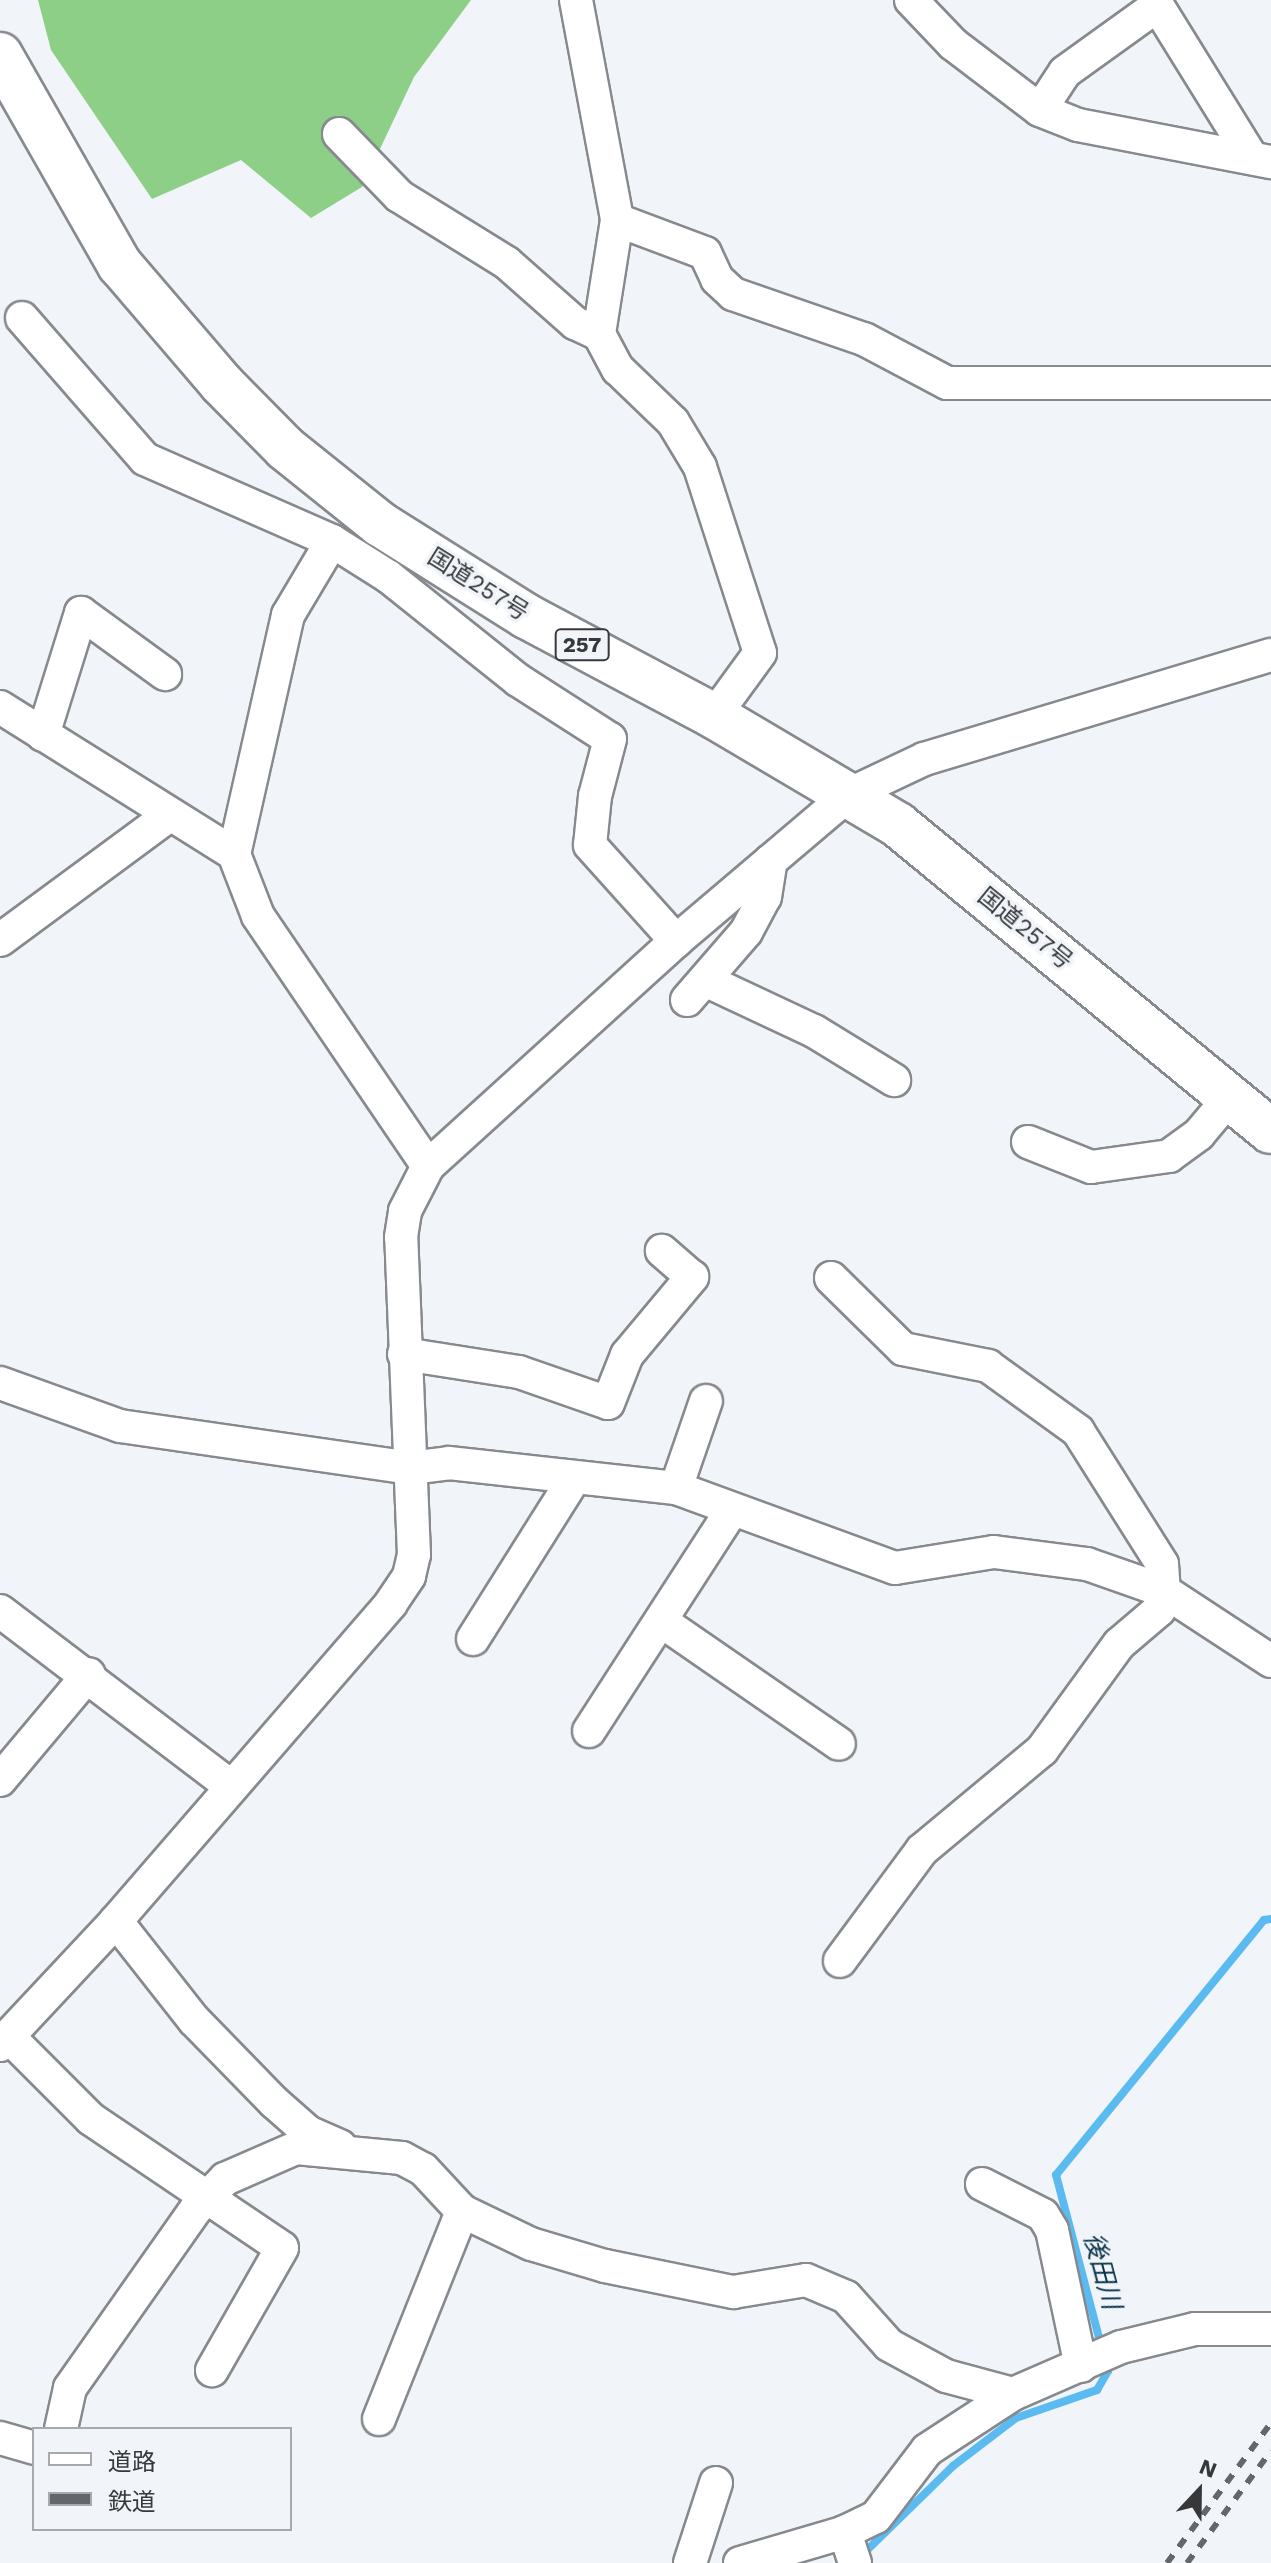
<!DOCTYPE html>
<html>
<head>
<meta charset="utf-8">
<style>
	body { margin:0 }
	#map { position:relative; width:1271px; height:2563px; overflow:hidden; background:#f1f5fa; font-family:"Work Sans","Noto Sans JP",sans-serif }
	div>[style] { position:absolute }
	.forest>* { inset:0; background:#8ecf88 }
	.stream>* { height:8px; margin:-4px; padding:0 4px; transform-origin:4px; border-radius:4px; background:#5bbbf0 }
	.roads { filter:drop-shadow(2px 0 #868a8f) drop-shadow(-2px 0 #868a8f) drop-shadow(0 2px #868a8f) drop-shadow(0 -2px #868a8f) }
	.minor>* { height:32px; margin:-16px; padding:0 16px; transform-origin:16px; border-radius:16px; background:#fff }
	.highway>* { height:44px; margin:-22px; padding:0 22px; transform-origin:22px; border-radius:22px; background:#fff }
	.rail>* { height:6px; margin-top:-3px; transform-origin:0; background:repeating-linear-gradient(90deg,#646669 0 10px,transparent 0 20px) }
	span { translate:-50% -50%; white-space:nowrap; text-align:center; line-height:1.15; -webkit-text-stroke:7px #f1f5fa; paint-order:stroke }
	.shield-label span { padding:2px 6px; background:#f1f5fa; border:2px solid; border-radius:6px; -webkit-text-stroke-width:0 }
	.shield-label { font-size:22px; color:#36383a; font-weight:700 }
	.street-label { font-size:24px; color:#36383a }
	.water-label { font-size:26px; color:#083349; font-style:italic }
	.legend { position:absolute; left:32px; top:2427px; width:260px; height:104px; box-sizing:border-box; background:#f1f5fa; border:2px solid #a6a9ad; margin:0; padding:10px 14px; list-style:none; font-size:24px; color:#36383a }
	.legend li { display:flex; align-items:center; gap:16px; height:40px }
	.legend b { width:40px; border:2px solid #a6a9ad }
	.north { position:absolute; left:1159px; top:2451px; width:80px; height:80px; -webkit-text-stroke:6px #f1f5fa; paint-order:stroke; rotate:22deg; font-size:22px; font-weight:700; line-height:32px; text-align:center; color:#36383a }
	.north::after { content:''; display:block; margin:auto; width:28px; height:36px; background:#36383a; clip-path:polygon(50% 0,100% 100%,50% 72%,0 100%) }
</style>
</head>
<body>
<div id="map">
	<div class="forest">
		<i style="clip-path:polygon(38px 0,471px 0,414px 77px,362px 187px,311px 218px,241px 160px,152px 199px,51px 50px)"></i>
	</div>
	<div class="stream">
		<i style="left:1102px;top:2349px;width:180px;rotate:-104.8deg"></i>
		<i style="left:1056px;top:2175px;width:329px;rotate:-50.8deg"></i>
		<i style="left:1264px;top:1920px;width:7px;rotate:-8deg"></i>
		<i style="left:860px;top:2557px;width:130px;rotate:-44.4deg"></i>
		<i style="left:953px;top:2466px;width:79px;rotate:-37.3deg"></i>
		<i style="left:1016px;top:2418px;width:86px;rotate:-19.1deg"></i>
		<i style="left:1097px;top:2390px;width:22px;rotate:-60deg"></i>
		<i style="left:1108px;top:2371px;width:9px;rotate:-108deg"></i>
	</div>
	<div class="roads">
		<div class="minor">
			<i style="left:576px;top:0;width:224px;rotate:79.4deg"></i>
			<i style="left:617px;top:220px;width:115px;rotate:99deg"></i>
			<i style="left:599px;top:334px;width:40px;rotate:62deg"></i>
			<i style="left:618px;top:369px;width:76px;rotate:43.9deg"></i>
			<i style="left:673px;top:422px;width:52px;rotate:59deg"></i>
			<i style="left:700px;top:467px;width:195px;rotate:72.1deg"></i>
			<i style="left:760px;top:653px;width:78px;rotate:126.1deg"></i>
			<i style="left:911px;top:0;width:61px;rotate:46.3deg"></i>
			<i style="left:953px;top:44px;width:109px;rotate:37.2deg"></i>
			<i style="left:1040px;top:110px;width:41px;rotate:21.5deg"></i>
			<i style="left:1078px;top:125px;width:197px;rotate:10.9deg"></i>
			<i style="left:1154px;top:0;width:186px;rotate:58.2deg"></i>
			<i style="left:1040px;top:110px;width:45px;rotate:-56.7deg"></i>
			<i style="left:1065px;top:72px;width:113px;rotate:-35.7deg"></i>
			<i style="left:339px;top:134px;width:86px;rotate:45.9deg"></i>
			<i style="left:399px;top:196px;width:127px;rotate:31.8deg"></i>
			<i style="left:507px;top:263px;width:91px;rotate:41.4deg"></i>
			<i style="left:575px;top:323px;width:26px;rotate:25deg"></i>
			<i style="left:617px;top:220px;width:94px;rotate:20.6deg"></i>
			<i style="left:705px;top:253px;width:29px;rotate:65deg"></i>
			<i style="left:717px;top:279px;width:22px;rotate:43deg"></i>
			<i style="left:733px;top:294px;width:139px;rotate:19deg"></i>
			<i style="left:864px;top:339px;width:94px;rotate:27.9deg"></i>
			<i style="left:947px;top:383px;width:324px"></i>
			<i style="left:22px;top:318px;width:187px;rotate:48.9deg"></i>
			<i style="left:145px;top:459px;width:204px;rotate:23.7deg"></i>
			<i style="left:332px;top:541px;width:67px;rotate:32.3deg"></i>
			<i style="left:389px;top:577px;width:165px;rotate:38.6deg"></i>
			<i style="left:518px;top:680px;width:109px;rotate:32.7deg"></i>
			<i style="left:610px;top:739px;width:59px;rotate:104.7deg"></i>
			<i style="left:595px;top:796px;width:49px;rotate:95.8deg"></i>
			<i style="left:590px;top:845px;width:129px;rotate:48.1deg"></i>
			<i style="left:332px;top:541px;width:86px;rotate:120.7deg"></i>
			<i style="left:288px;top:615px;width:245px;rotate:102.7deg"></i>
			<i style="left:234px;top:854px;width:66px;rotate:68.8deg"></i>
			<i style="left:258px;top:916px;width:302px;rotate:55.8deg"></i>
			<i style="left:0;top:707px;width:276px;rotate:32.1deg"></i>
			<i style="left:43px;top:735px;width:128px;rotate:-72.7deg"></i>
			<i style="left:81px;top:613px;width:104px;rotate:36deg"></i>
			<i style="left:0;top:940px;width:209px;rotate:-36.4deg"></i>
			<i style="left:705px;top:980px;width:120px;rotate:25.1deg"></i>
			<i style="left:814px;top:1031px;width:94px;rotate:31.5deg"></i>
			<i style="left:687px;top:1000px;width:90px;rotate:-49.1deg"></i>
			<i style="left:746px;top:932px;width:40px;rotate:-62deg"></i>
			<i style="left:765px;top:897px;width:37px;rotate:-81deg"></i>
			<i style="left:1028px;top:1142px;width:68px;rotate:21.6deg"></i>
			<i style="left:1091px;top:1167px;width:79px;rotate:-8deg"></i>
			<i style="left:1169px;top:1156px;width:37px;rotate:-36deg"></i>
			<i style="left:1199px;top:1134px;width:48px;rotate:-50deg"></i>
			<i style="left:831px;top:1278px;width:101px;rotate:44.6deg"></i>
			<i style="left:903px;top:1349px;width:87px;rotate:11.3deg"></i>
			<i style="left:988px;top:1366px;width:111px;rotate:35.8deg"></i>
			<i style="left:1078px;top:1431px;width:157px;rotate:57.7deg"></i>
			<i style="left:1162px;top:1564px;width:27px;rotate:86deg"></i>
			<i style="left:1164px;top:1591px;width:20px;rotate:105deg"></i>
			<i style="left:1159px;top:1610px;width:52px;rotate:139.6deg"></i>
			<i style="left:1119px;top:1644px;width:131px;rotate:126deg"></i>
			<i style="left:1042px;top:1750px;width:156px;rotate:140.2deg"></i>
			<i style="left:922px;top:1850px;width:138px;rotate:126.5deg"></i>
			<i style="left:404px;top:1354px;width:116px;rotate:8.9deg"></i>
			<i style="left:519px;top:1372px;width:94px;rotate:19.2deg"></i>
			<i style="left:608px;top:1403px;width:52px;rotate:-68.4deg"></i>
			<i style="left:627px;top:1355px;width:102px;rotate:-50.2deg"></i>
			<i style="left:692px;top:1277px;width:40px;rotate:-139deg"></i>
			<i style="left:0;top:1383px;width:127px;rotate:19.7deg"></i>
			<i style="left:120px;top:1426px;width:293px;rotate:8.2deg"></i>
			<i style="left:410px;top:1468px;width:39px;rotate:-7deg"></i>
			<i style="left:449px;top:1463px;width:228px;rotate:6.3deg"></i>
			<i style="left:676px;top:1488px;width:233px;rotate:20.1deg"></i>
			<i style="left:895px;top:1568px;width:100px;rotate:-9.2deg"></i>
			<i style="left:994px;top:1552px;width:94px;rotate:7.4deg"></i>
			<i style="left:1087px;top:1564px;width:82px;rotate:19.3deg"></i>
			<i style="left:1164px;top:1591px;width:128px;rotate:33.2deg"></i>
			<i style="left:676px;top:1488px;width:92px;rotate:-71deg"></i>
			<i style="left:0;top:1611px;width:291px;rotate:37.2deg"></i>
			<i style="left:661px;top:1621px;width:216px;rotate:34.6deg"></i>
			<i style="left:473px;top:1639px;width:191px;rotate:-57.8deg"></i>
			<i style="left:589px;top:1731px;width:263px;rotate:-57.1deg"></i>
			<i style="left:0;top:1780px;width:138px;rotate:-50deg"></i>
			<i style="left:116px;top:1921px;width:126px;rotate:51.8deg"></i>
			<i style="left:194px;top:2020px;width:115px;rotate:45.7deg"></i>
			<i style="left:274px;top:2102px;width:45px;rotate:41.4deg"></i>
			<i style="left:308px;top:2132px;width:35px;rotate:24deg"></i>
			<i style="left:8px;top:2036px;width:117px;rotate:45deg"></i>
			<i style="left:91px;top:2119px;width:230px;rotate:34deg"></i>
			<i style="left:282px;top:2248px;width:141px;rotate:119.8deg"></i>
			<i style="left:0;top:2045px;width:170px;rotate:-46.9deg"></i>
			<i style="left:116px;top:1921px;width:420px;rotate:-49.1deg"></i>
			<i style="left:391px;top:1603px;width:32px;rotate:-56deg"></i>
			<i style="left:409px;top:1576px;width:22px;rotate:-77deg"></i>
			<i style="left:414px;top:1555px;width:318px;rotate:-92.3deg"></i>
			<i style="left:401px;top:1237px;width:26px;rotate:-81deg"></i>
			<i style="left:405px;top:1211px;width:51px;rotate:-62.9deg"></i>
			<i style="left:428px;top:1166px;width:335px;rotate:-42.2deg"></i>
			<i style="left:676px;top:941px;width:226px;rotate:-40.3deg"></i>
			<i style="left:848px;top:795px;width:84px;rotate:-25.3deg"></i>
			<i style="left:924px;top:759px;width:362px;rotate:-16.7deg"></i>
			<i style="left:982px;top:2184px;width:68px;rotate:26.9deg"></i>
			<i style="left:1043px;top:2215px;width:17px;rotate:59deg"></i>
			<i style="left:1052px;top:2230px;width:139px;rotate:78deg"></i>
			<i style="left:379px;top:2419px;width:224px;rotate:-68.2deg"></i>
			<i style="left:61px;top:2429px;width:42px;rotate:-77.6deg"></i>
			<i style="left:70px;top:2388px;width:219px;rotate:-54.9deg"></i>
			<i style="left:196px;top:2209px;width:42px;rotate:-46deg"></i>
			<i style="left:225px;top:2179px;width:77px;rotate:-23.6deg"></i>
			<i style="left:296px;top:2148px;width:106px;rotate:5.4deg"></i>
			<i style="left:402px;top:2158px;width:24px;rotate:28deg"></i>
			<i style="left:423px;top:2169px;width:57px;rotate:47.1deg"></i>
			<i style="left:462px;top:2211px;width:76px;rotate:25.6deg"></i>
			<i style="left:531px;top:2244px;width:77px;rotate:16.6deg"></i>
			<i style="left:605px;top:2266px;width:131px;rotate:11.5deg"></i>
			<i style="left:733px;top:2292px;width:74px;rotate:-9.3deg"></i>
			<i style="left:806px;top:2280px;width:43px;rotate:23deg"></i>
			<i style="left:846px;top:2297px;width:64px;rotate:48.1deg"></i>
			<i style="left:889px;top:2345px;width:65px;rotate:28.5deg"></i>
			<i style="left:946px;top:2376px;width:69px;rotate:15deg"></i>
			<i style="left:0;top:2438px;width:35px;rotate:16deg"></i>
			<i style="left:690px;top:2563px;width:84px;rotate:-72deg"></i>
			<i style="left:740px;top:2563px;width:109px;rotate:-16.4deg"></i>
			<i style="left:855px;top:2563px;width:33px;rotate:-108deg"></i>
			<i style="left:845px;top:2532px;width:34px;rotate:-26deg"></i>
			<i style="left:876px;top:2517px;width:84px;rotate:-52.7deg"></i>
			<i style="left:927px;top:2450px;width:103px;rotate:-33.1deg"></i>
			<i style="left:1013px;top:2394px;width:118px;rotate:-23.5deg"></i>
			<i style="left:1121px;top:2347px;width:76px;rotate:-13.7deg"></i>
			<i style="left:1195px;top:2329px;width:76px"></i>
		</div>
		<div class="highway">
			<i style="left:0;top:55px;width:242px;rotate:60.3deg"></i>
			<i style="left:120px;top:265px;width:155px;rotate:49.4deg"></i>
			<i style="left:221px;top:383px;width:91px;rotate:45.4deg"></i>
			<i style="left:285px;top:448px;width:122px;rotate:38.7deg"></i>
			<i style="left:380px;top:524px;width:173px;rotate:32.2deg"></i>
			<i style="left:526px;top:616px;width:213px;rotate:28deg"></i>
			<i style="left:714px;top:716px;width:214px;rotate:30.6deg"></i>
			<i style="left:898px;top:825px;width:482px;rotate:39.4deg"></i>
		</div>
	</div>
	<div class="rail">
		<i style="left:1167px;top:2563px;width:174px;rotate:-53.4deg"></i>
		<i style="left:1187px;top:2563px;width:140px;rotate:-53.1deg"></i>
	</div>
	<div class="shield-label">
		<span style="left:582px;top:645px">257</span>
	</div>
	<div class="street-label">
		<span style="left:478px;top:585px;rotate:32deg">国道257号</span>
		<span style="left:1025px;top:929px;rotate:39deg">国道257号</span>
	</div>
	<div class="water-label">
		<span style="left:1102px;top:2271px;rotate:75deg">後田川</span>
	</div>
	<ul class="legend">
	<li><b style="height:10px;background:#fff"></b>道路</li>
	<li><b style="height:10px;background:#646669"></b>鉄道</li>
	</ul>
	<div class="north">N</div>
</div>
</body>
</html>
